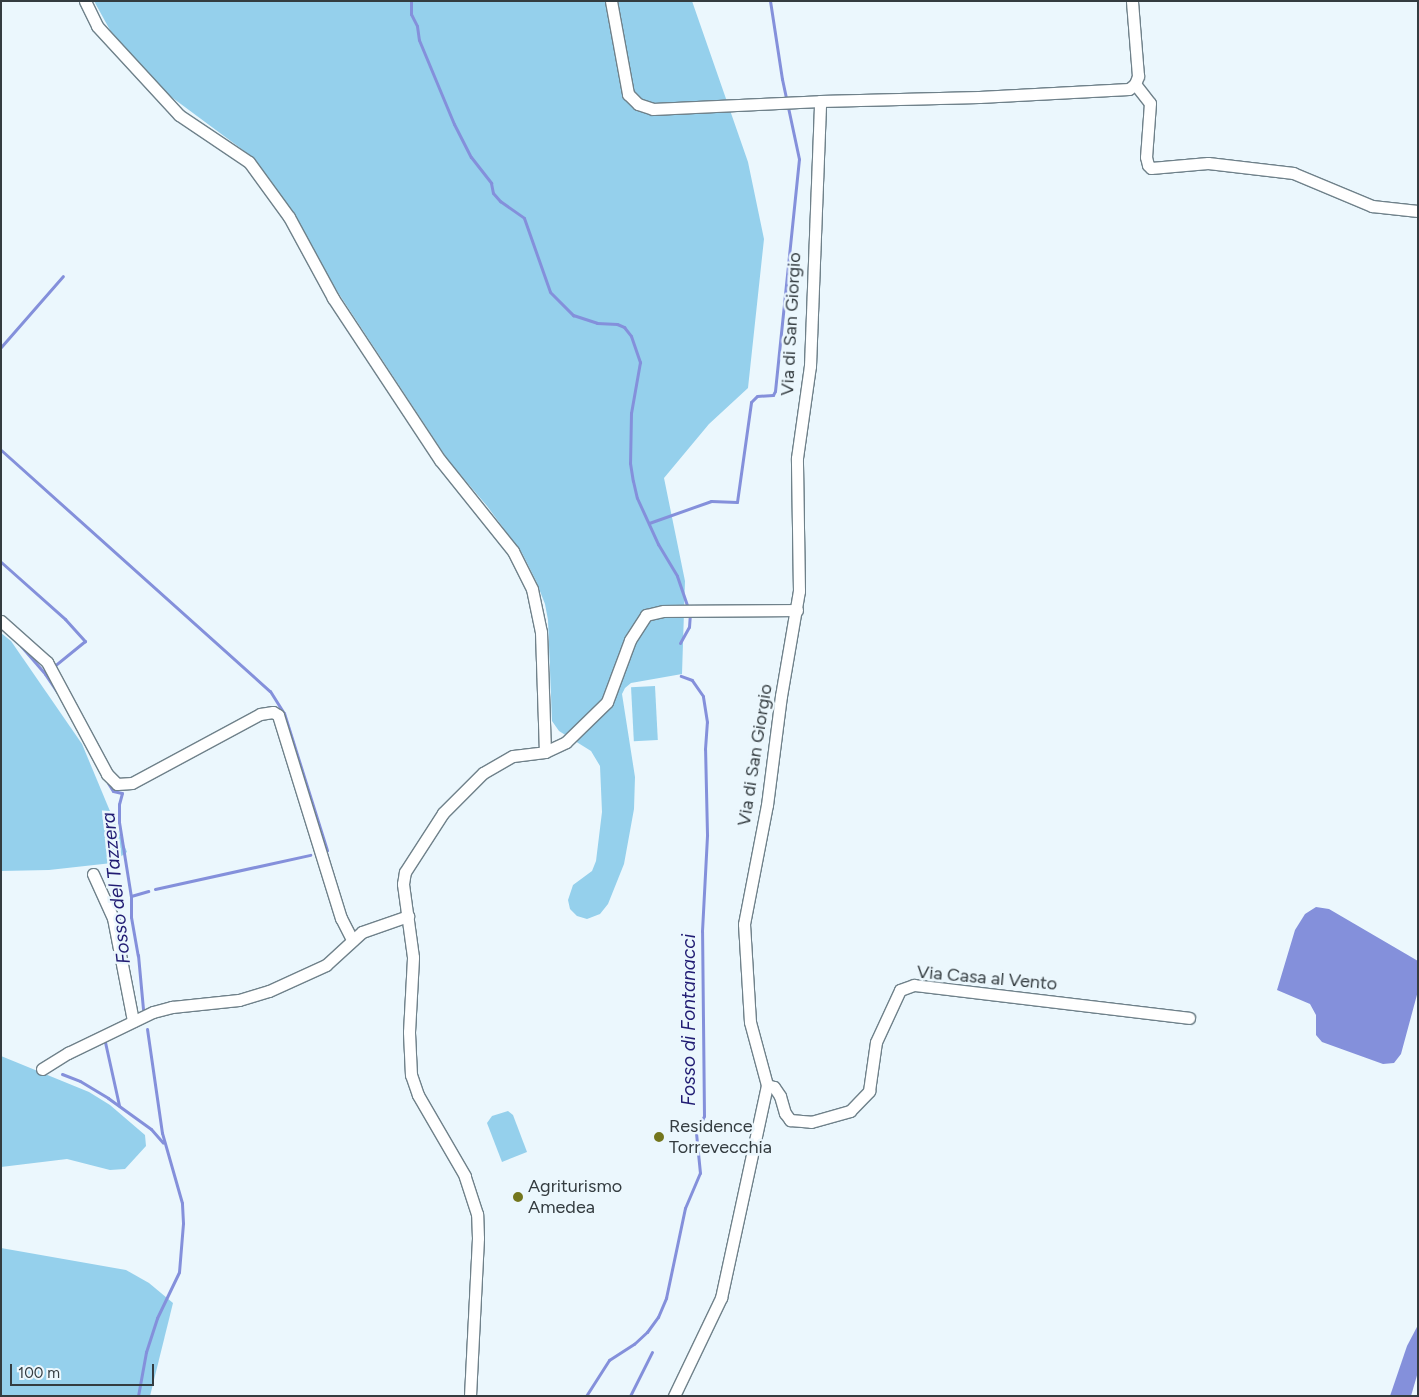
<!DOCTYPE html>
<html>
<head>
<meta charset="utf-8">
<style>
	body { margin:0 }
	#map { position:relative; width:1419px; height:1397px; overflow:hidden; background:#ebf7fd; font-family:Figtree,sans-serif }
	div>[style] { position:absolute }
	.green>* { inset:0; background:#95d0ec; transform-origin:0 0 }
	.water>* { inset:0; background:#8490db }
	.stream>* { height:3px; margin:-1.5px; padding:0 1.5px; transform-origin:1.5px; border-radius:1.5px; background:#8490db }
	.roads { filter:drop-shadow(1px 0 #6f818a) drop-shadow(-1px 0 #6f818a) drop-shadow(0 1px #6f818a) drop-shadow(0 -1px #6f818a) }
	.minor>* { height:11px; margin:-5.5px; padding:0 5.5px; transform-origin:5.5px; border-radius:5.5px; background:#fff }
	.dots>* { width:14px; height:14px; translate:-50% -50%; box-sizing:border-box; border:2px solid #ebf7fd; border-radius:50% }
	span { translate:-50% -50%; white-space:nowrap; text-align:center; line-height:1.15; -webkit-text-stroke:5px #ebf7fd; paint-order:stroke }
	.street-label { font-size:18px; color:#343c40 }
	.poi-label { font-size:18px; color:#343c40 }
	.left { translate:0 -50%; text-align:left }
	.water-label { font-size:19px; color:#211c73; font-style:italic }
	.frame { position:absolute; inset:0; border:2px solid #343c40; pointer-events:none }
	.scale { position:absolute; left:10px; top:1364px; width:144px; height:22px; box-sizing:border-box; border:2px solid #343c40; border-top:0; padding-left:6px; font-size:15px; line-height:18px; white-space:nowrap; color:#343c40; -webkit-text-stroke:4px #ebf7fd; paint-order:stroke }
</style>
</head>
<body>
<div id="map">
	<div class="green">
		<i style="clip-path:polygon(94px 1px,692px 1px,748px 162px,764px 239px,748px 388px,709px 424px,664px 478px,685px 581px,682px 674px,631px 683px,625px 688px,622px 694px,635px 777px,634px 809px,624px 864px,608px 904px,600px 914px,587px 919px,577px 916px,570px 909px,568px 900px,573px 885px,592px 871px,596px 861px,602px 812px,600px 766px,591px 751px,559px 731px,552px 721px,548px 620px,545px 604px,536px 581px,522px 553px,487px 506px,448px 460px,337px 291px,279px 193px,251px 156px,170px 96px,116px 41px)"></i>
		<i style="clip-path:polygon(1px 633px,11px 641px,82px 744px,127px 852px,112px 863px,49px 870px,1px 871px)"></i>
		<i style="left:655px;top:686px;width:54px;height:24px;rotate:87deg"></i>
		<i style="clip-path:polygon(1px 1056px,89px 1092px,110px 1105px,145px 1135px,146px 1146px,125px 1169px,110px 1170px,67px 1159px,1px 1167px)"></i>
		<i style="clip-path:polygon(508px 1111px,513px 1115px,527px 1152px,502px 1162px,487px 1123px,492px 1116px)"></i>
		<i style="clip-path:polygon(1px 1248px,126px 1270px,149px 1283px,173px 1303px,150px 1396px,1px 1396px)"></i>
	</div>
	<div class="water">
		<i style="clip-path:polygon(1316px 907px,1329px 909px,1418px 961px,1418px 991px,1401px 1054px,1394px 1063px,1383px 1064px,1322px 1042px,1316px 1035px,1316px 1015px,1310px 1004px,1277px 990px,1295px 930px,1305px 914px)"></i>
		<i style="clip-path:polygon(1418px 1325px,1418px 1372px,1411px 1396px,1390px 1396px,1407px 1346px)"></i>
	</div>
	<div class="stream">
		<i style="left:411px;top:1px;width:13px;rotate:90deg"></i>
		<i style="left:411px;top:14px;width:13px;rotate:63deg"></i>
		<i style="left:417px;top:26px;width:14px;rotate:82deg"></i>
		<i style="left:419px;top:40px;width:91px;rotate:67.4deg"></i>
		<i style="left:454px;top:124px;width:37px;rotate:63deg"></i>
		<i style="left:471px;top:157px;width:33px;rotate:52deg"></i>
		<i style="left:491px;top:183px;width:10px;rotate:79deg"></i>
		<i style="left:493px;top:193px;width:11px;rotate:49deg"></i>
		<i style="left:500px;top:201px;width:29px;rotate:35deg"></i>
		<i style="left:524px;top:218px;width:78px;rotate:70.6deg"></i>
		<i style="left:550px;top:292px;width:33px;rotate:45deg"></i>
		<i style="left:573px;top:315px;width:25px;rotate:18deg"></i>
		<i style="left:597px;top:323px;width:20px;rotate:3deg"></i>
		<i style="left:617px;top:324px;width:8px;rotate:23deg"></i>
		<i style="left:624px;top:327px;width:11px;rotate:52deg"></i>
		<i style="left:631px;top:336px;width:28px;rotate:71deg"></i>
		<i style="left:640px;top:362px;width:52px;rotate:100deg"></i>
		<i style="left:631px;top:413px;width:50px;rotate:91.1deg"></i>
		<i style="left:630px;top:463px;width:18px;rotate:81deg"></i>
		<i style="left:633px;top:481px;width:17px;rotate:77deg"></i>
		<i style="left:637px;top:498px;width:51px;rotate:65.5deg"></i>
		<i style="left:658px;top:544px;width:37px;rotate:59deg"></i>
		<i style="left:677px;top:576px;width:34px;rotate:71deg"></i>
		<i style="left:1px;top:347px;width:94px;rotate:-48.9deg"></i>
		<i style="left:1px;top:450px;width:361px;rotate:41.9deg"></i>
		<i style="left:270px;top:691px;width:26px;rotate:58deg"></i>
		<i style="left:284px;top:713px;width:144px;rotate:72.6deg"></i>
		<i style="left:649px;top:523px;width:66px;rotate:-19.5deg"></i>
		<i style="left:711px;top:501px;width:26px;rotate:2deg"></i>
		<i style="left:737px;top:502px;width:101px;rotate:-82deg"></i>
		<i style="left:751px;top:402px;width:8px;rotate:-45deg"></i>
		<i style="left:757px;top:396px;width:16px;rotate:-4deg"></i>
		<i style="left:773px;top:395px;width:4px;rotate:-63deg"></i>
		<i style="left:775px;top:391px;width:233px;rotate:-84.1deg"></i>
		<i style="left:799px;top:159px;width:82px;rotate:-102deg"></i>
		<i style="left:782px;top:79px;width:79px;rotate:-98.7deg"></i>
		<i style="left:1px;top:562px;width:86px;rotate:41.7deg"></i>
		<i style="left:65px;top:619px;width:30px;rotate:48deg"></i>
		<i style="left:85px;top:641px;width:41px;rotate:140.9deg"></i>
		<i style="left:680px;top:643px;width:18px;rotate:-61deg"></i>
		<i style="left:689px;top:627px;width:13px;rotate:-86deg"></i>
		<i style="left:21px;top:646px;width:37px;rotate:49deg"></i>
		<i style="left:45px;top:674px;width:22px;rotate:56deg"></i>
		<i style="left:108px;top:783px;width:9px;rotate:58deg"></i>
		<i style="left:113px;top:791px;width:9px;rotate:13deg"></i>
		<i style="left:122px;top:793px;width:11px;rotate:105deg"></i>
		<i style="left:119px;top:804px;width:18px;rotate:90deg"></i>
		<i style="left:119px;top:822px;width:76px;rotate:80.9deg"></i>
		<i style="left:131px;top:897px;width:20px;rotate:90deg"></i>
		<i style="left:131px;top:917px;width:39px;rotate:80deg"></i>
		<i style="left:138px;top:955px;width:54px;rotate:84.7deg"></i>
		<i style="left:155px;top:889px;width:159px;rotate:-12.4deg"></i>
		<i style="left:131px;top:896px;width:18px;rotate:-16deg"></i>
		<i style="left:105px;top:1042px;width:65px;rotate:77.5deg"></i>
		<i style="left:62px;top:1074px;width:19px;rotate:21deg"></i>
		<i style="left:80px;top:1081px;width:33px;rotate:31deg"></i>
		<i style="left:108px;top:1098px;width:53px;rotate:35.8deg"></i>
		<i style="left:151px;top:1129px;width:18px;rotate:49deg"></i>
		<i style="left:138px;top:1396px;width:45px;rotate:-79.7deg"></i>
		<i style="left:146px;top:1352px;width:36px;rotate:-72deg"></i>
		<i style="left:157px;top:1318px;width:51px;rotate:-64.4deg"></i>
		<i style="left:179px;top:1272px;width:49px;rotate:-85.3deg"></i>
		<i style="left:183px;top:1223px;width:20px;rotate:-93deg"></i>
		<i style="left:182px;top:1203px;width:73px;rotate:-105.9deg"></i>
		<i style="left:162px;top:1133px;width:105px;rotate:-98.2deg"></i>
		<i style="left:586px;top:1396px;width:43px;rotate:-57.4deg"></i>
		<i style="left:609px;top:1360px;width:30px;rotate:-33deg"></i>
		<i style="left:634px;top:1344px;width:18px;rotate:-43deg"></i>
		<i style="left:647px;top:1332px;width:19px;rotate:-54deg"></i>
		<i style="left:658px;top:1317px;width:21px;rotate:-67deg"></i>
		<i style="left:666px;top:1298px;width:92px;rotate:-78.1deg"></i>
		<i style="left:685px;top:1208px;width:38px;rotate:-67deg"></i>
		<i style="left:700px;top:1173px;width:40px;rotate:-95.7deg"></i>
		<i style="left:696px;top:1133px;width:19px;rotate:-65deg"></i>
		<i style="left:704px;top:1116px;width:185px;rotate:-90.6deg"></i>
		<i style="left:702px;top:931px;width:97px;rotate:-87deg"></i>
		<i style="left:707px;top:834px;width:85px;rotate:-91.3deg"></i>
		<i style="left:705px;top:749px;width:27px;rotate:-86deg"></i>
		<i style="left:707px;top:722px;width:26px;rotate:-99deg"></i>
		<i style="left:703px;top:696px;width:19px;rotate:-125deg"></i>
		<i style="left:692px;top:680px;width:12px;rotate:-160deg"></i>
		<i style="left:630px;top:1396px;width:49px;rotate:-63.4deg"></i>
	</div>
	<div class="roads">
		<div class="minor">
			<i style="left:85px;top:1px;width:28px;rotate:64deg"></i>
			<i style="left:97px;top:26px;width:121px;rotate:47.3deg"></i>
			<i style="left:179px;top:115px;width:84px;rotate:33.9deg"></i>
			<i style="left:249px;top:162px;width:68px;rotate:54deg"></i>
			<i style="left:289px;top:217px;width:92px;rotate:61.5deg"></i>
			<i style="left:333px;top:298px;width:194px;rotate:56.6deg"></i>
			<i style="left:440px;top:460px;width:117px;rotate:51.3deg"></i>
			<i style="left:513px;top:551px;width:42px;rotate:63.4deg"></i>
			<i style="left:532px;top:589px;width:44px;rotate:78.2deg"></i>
			<i style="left:541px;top:632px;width:120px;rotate:88.1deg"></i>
			<i style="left:611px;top:1px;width:95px;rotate:79.6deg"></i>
			<i style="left:628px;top:94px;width:14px;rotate:45deg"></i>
			<i style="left:638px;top:104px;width:16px;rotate:18deg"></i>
			<i style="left:653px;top:109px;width:167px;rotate:-2.7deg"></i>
			<i style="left:1135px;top:84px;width:24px;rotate:52deg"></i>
			<i style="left:1150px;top:103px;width:54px;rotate:94.2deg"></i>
			<i style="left:1146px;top:157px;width:8px;rotate:76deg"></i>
			<i style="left:1148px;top:165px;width:4px;rotate:45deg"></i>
			<i style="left:1151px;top:168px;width:57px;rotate:-5deg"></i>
			<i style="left:1208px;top:163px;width:86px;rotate:6.7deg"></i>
			<i style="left:1293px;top:173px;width:86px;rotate:22.7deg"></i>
			<i style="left:1372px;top:206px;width:46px;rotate:6.2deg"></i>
			<i style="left:1px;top:621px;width:62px;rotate:41.7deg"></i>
			<i style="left:47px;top:662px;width:127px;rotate:61.8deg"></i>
			<i style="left:107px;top:774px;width:14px;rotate:45deg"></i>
			<i style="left:117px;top:784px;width:15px;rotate:-4deg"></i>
			<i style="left:132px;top:783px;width:145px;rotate:-28.3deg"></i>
			<i style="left:260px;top:714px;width:13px;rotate:-9deg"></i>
			<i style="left:273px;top:712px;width:6px;rotate:31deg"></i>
			<i style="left:278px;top:715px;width:213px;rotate:72.8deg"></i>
			<i style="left:341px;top:918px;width:25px;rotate:63deg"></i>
			<i style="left:93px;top:874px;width:48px;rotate:65.6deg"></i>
			<i style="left:113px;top:918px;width:105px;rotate:79deg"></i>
			<i style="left:42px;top:1069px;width:31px;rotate:-32deg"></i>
			<i style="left:68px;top:1053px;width:94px;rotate:-25.8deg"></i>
			<i style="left:153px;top:1012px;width:20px;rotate:-15deg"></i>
			<i style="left:172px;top:1007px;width:67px;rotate:-6deg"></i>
			<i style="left:239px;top:1000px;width:31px;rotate:-17deg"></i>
			<i style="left:269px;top:991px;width:63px;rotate:-24.5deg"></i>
			<i style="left:326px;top:965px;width:49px;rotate:-42.5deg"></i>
			<i style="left:362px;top:932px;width:49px;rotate:-19.2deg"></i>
			<i style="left:767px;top:1085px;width:7px;rotate:16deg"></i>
			<i style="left:774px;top:1087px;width:11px;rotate:56deg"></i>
			<i style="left:780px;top:1096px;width:18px;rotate:74deg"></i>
			<i style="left:785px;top:1113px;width:9px;rotate:54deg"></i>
			<i style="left:790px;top:1120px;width:21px;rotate:5deg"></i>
			<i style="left:811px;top:1122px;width:41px;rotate:-15.8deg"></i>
			<i style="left:850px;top:1111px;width:28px;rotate:-46deg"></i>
			<i style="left:869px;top:1091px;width:49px;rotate:-81.9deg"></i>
			<i style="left:876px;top:1042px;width:57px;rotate:-65.2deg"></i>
			<i style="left:900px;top:990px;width:15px;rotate:-20deg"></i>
			<i style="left:914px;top:985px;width:277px;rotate:6.8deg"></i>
			<i style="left:470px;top:1396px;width:158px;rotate:-87.1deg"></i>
			<i style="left:478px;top:1238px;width:24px;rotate:-92deg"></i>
			<i style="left:477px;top:1214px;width:40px;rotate:-108deg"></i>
			<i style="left:465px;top:1176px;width:94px;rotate:-120.1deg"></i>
			<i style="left:418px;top:1095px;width:21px;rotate:-109deg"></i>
			<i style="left:411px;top:1075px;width:43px;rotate:-92.7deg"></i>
			<i style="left:409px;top:1032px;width:75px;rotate:-86.9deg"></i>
			<i style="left:413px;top:957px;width:74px;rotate:-97.8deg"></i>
			<i style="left:403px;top:884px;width:12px;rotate:-81deg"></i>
			<i style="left:405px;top:872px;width:70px;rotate:-57.2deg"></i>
			<i style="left:443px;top:813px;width:57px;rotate:-45deg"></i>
			<i style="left:483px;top:773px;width:34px;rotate:-30deg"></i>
			<i style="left:513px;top:756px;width:32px;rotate:-7deg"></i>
			<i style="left:545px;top:752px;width:23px;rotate:-25deg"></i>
			<i style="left:566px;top:742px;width:57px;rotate:-44.3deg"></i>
			<i style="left:607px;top:702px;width:66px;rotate:-69.6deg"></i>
			<i style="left:630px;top:640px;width:30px;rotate:-57deg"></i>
			<i style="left:646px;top:615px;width:18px;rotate:-13deg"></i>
			<i style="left:664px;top:611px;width:133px;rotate:-0.4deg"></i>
			<i style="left:674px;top:1396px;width:109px;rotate:-64.4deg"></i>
			<i style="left:721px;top:1298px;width:218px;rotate:-77.8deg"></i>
			<i style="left:767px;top:1085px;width:65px;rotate:-105.1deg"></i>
			<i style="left:750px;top:1022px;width:98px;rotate:-93.5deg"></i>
			<i style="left:744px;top:924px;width:121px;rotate:-79.1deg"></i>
			<i style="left:767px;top:805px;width:110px;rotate:-82.7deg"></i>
			<i style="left:781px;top:696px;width:107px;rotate:-80.3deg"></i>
			<i style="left:799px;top:591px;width:133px;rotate:-90.9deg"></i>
			<i style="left:797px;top:458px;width:93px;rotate:-82deg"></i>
			<i style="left:810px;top:366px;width:265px;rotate:-87.8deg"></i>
			<i style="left:820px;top:101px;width:159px;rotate:-1.4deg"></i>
			<i style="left:979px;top:97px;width:150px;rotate:-3.1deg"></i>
			<i style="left:1129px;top:89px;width:8px;rotate:-40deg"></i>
			<i style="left:1135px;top:84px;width:9px;rotate:-69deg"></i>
			<i style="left:1138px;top:76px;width:75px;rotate:-94.6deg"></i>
		</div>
	</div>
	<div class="dots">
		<i style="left:659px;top:1137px;background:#73761d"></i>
		<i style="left:518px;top:1197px;background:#73761d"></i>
	</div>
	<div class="street-label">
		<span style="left:791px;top:324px;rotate:-87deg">Via di San Giorgio</span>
		<span style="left:755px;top:755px;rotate:-81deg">Via di San Giorgio</span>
		<span style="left:987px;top:978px;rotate:5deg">Via Casa al Vento</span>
	</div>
	<div class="poi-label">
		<span class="left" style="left:669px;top:1137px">Residence<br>Torrevecchia</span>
		<span class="left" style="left:528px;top:1197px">Agriturismo<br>Amedea</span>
	</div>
	<div class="water-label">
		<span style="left:116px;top:888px;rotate:-96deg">Fosso del Tazzera</span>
		<span style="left:689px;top:1020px;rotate:-90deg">Fosso di Fontanacci</span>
	</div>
	<div class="frame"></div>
	<div class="scale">100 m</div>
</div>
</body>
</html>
